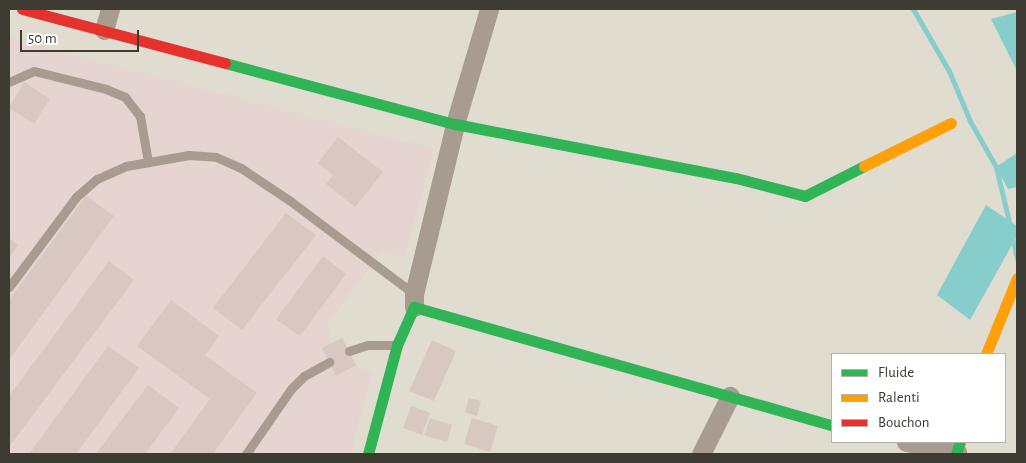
<!DOCTYPE html>
<style>
body{margin:0}
#map{position:relative;width:1026px;height:463px;overflow:hidden;background:#e1dcd0;font-family:"Alegreya Sans",sans-serif}
div>[style]{position:absolute}
.medical>*{inset:0;background:#e5d4d0}
.water>*{inset:0;background:#87cdcb}
.stream>*{height:5px;margin:-2.5px;padding:0 2.5px;transform-origin:2.5px;border-radius:2.5px;background:#87cdcb}
.building>*{inset:0;background:#d9c7c1}
.lane>*{height:9px;margin:-4.5px;padding:0 4.5px;transform-origin:4.5px;border-radius:4.5px;background:#a89b8f}
.street>*{height:19px;margin:-9.5px;padding:0 9.5px;transform-origin:9.5px;border-radius:9.5px;background:#a89b8f}
.fast>*{height:11px;margin:-5.5px;padding:0 5.5px;transform-origin:5.5px;border-radius:5.5px;background:#30b455}
.slow>*{height:11px;margin:-5.5px;padding:0 5.5px;transform-origin:5.5px;border-radius:5.5px;background:#ff9f0a}
.jam>*{height:11px;margin:-5.5px;padding:0 5.5px;transform-origin:5.5px;border-radius:5.5px;background:#e5322d}
span{translate:-50% -50%;white-space:nowrap;text-align:center;line-height:1.15;-webkit-text-stroke:4.5px #fff;paint-order:stroke}
.frame{position:absolute;inset:0;border:10px solid #3e3b32;pointer-events:none}
.legend{position:absolute;left:831px;top:353px;width:175px;height:90px;box-sizing:border-box;background:#fff;border:1px solid #b2b1ad;margin:0;padding:6px 9px;list-style:none;font-size:15px;color:#3e3b32}
.legend li{display:flex;align-items:center;gap:10px;height:25px}
.legend b{width:25px;border:1px solid #b2b1ad}
.scale{position:absolute;left:20px;top:30px;width:119px;height:22px;box-sizing:border-box;border:2px solid #3e3b32;border-top:0;padding-left:6px;font-size:15px;line-height:18px;white-space:nowrap;color:#3e3b32;-webkit-text-stroke:4px #fff;paint-order:stroke}
</style>
<div id="map">
<div class="medical">
<i style="clip-path:polygon(9px 38px,434px 149px,405px 256px,382px 251px,327px 325px,332px 343px,342px 338px,356px 365px,372px 373px,350px 454px,9px 454px)"></i>
</div>
<div class="water">
<i style="clip-path:polygon(1017px 12px,1017px 71px,991px 19px)"></i>
<i style="clip-path:polygon(1017px 153px,1017px 187px,1008px 189px,996px 167px)"></i>
<i style="clip-path:polygon(986px 205px,1017px 226px,1017px 236px,970px 320px,937px 295px)"></i>
</div>
<div class="stream">
<i style="left:913px;top:9px;width:72px;rotate:59.9deg"></i>
<i style="left:949px;top:71px;width:54px;rotate:67.2deg"></i>
<i style="left:970px;top:121px;width:53px;rotate:60.5deg"></i>
<i style="left:996px;top:167px;width:61px;rotate:76.7deg"></i>
<i style="left:1012px;top:237px;width:22px;rotate:77deg"></i>
</div>
<div class="building">
<i style="clip-path:polygon(24px 82px,50px 99px,34px 124px,9px 108px)"></i>
<i style="clip-path:polygon(338px 137px,383px 172px,355px 207px,326px 184px,333px 175px,318px 163px)"></i>
<i style="clip-path:polygon(86px 196px,114px 216px,9px 360px,9px 300px)"></i>
<i style="clip-path:polygon(286px 213px,316px 235px,242px 330px,213px 308px)"></i>
<i style="clip-path:polygon(9px 238px,18px 245px,9px 258px)"></i>
<i style="clip-path:polygon(323px 256px,346px 274px,300px 336px,276px 319px)"></i>
<i style="clip-path:polygon(109px 261px,134px 280px,9px 447px,9px 396px)"></i>
<i style="clip-path:polygon(171px 300px,219px 336px,205px 355px,257px 393px,214px 452px,216px 454px,170px 454px,210px 399px,137px 346px)"></i>
<i style="clip-path:polygon(342px 338px,356px 365px,336px 376px,322px 348px)"></i>
<i style="clip-path:polygon(432px 340px,456px 351px,434px 401px,409px 391px)"></i>
<i style="clip-path:polygon(108px 346px,139px 368px,76px 454px,29px 454px)"></i>
<i style="clip-path:polygon(148px 385px,179px 408px,145px 454px,96px 454px)"></i>
<i style="clip-path:polygon(469px 398px,481px 401px,477px 416px,465px 412px)"></i>
<i style="clip-path:polygon(411px 406px,430px 413px,422px 435px,403px 428px)"></i>
<i style="clip-path:polygon(430px 418px,452px 425px,447px 442px,424px 435px)"></i>
<i style="clip-path:polygon(472px 418px,498px 426px,490px 452px,464px 444px)"></i>
</div>
<div class="lane">
<i style="left:9px;top:82px;width:27px;rotate:-24deg"></i>
<i style="left:34px;top:71px;width:74px;rotate:14deg"></i>
<i style="left:106px;top:89px;width:21px;rotate:23deg"></i>
<i style="left:125px;top:97px;width:24px;rotate:52deg"></i>
<i style="left:140px;top:116px;width:47px;rotate:80.1deg"></i>
<i style="left:9px;top:287px;width:112px;rotate:-53.3deg"></i>
<i style="left:76px;top:197px;width:28px;rotate:-41deg"></i>
<i style="left:97px;top:179px;width:32px;rotate:-24deg"></i>
<i style="left:126px;top:166px;width:64px;rotate:-9.9deg"></i>
<i style="left:189px;top:155px;width:27px;rotate:4deg"></i>
<i style="left:216px;top:157px;width:27px;rotate:24deg"></i>
<i style="left:241px;top:168px;width:58px;rotate:33.7deg"></i>
<i style="left:289px;top:200px;width:156px;rotate:36.9deg"></i>
<i style="left:349px;top:351px;width:20px;rotate:-18deg"></i>
<i style="left:368px;top:345px;width:28px"></i>
<i style="left:246px;top:454px;width:79px;rotate:-55.3deg"></i>
<i style="left:291px;top:389px;width:18px;rotate:-45deg"></i>
<i style="left:304px;top:376px;width:29px;rotate:-29deg"></i>
</div>
<div class="street">
<i style="left:104px;top:30px;width:22px;rotate:-74deg"></i>
<i style="left:414px;top:307px;width:13px;rotate:-90deg"></i>
<i style="left:414px;top:294px;width:175px;rotate:-76.4deg"></i>
<i style="left:455px;top:124px;width:120px;rotate:-73.5deg"></i>
<i style="left:906px;top:442px;width:52px;rotate:11.1deg"></i>
<i style="left:701px;top:454px;width:65px;rotate:-63.4deg"></i>
</div>
<div class="fast">
<i style="left:225px;top:63px;width:238px;rotate:14.9deg"></i>
<i style="left:455px;top:124px;width:286px;rotate:10.9deg"></i>
<i style="left:736px;top:178px;width:71px;rotate:14.6deg"></i>
<i style="left:805px;top:196px;width:66px;rotate:-27deg"></i>
<i style="left:368px;top:454px;width:113px;rotate:-75.1deg"></i>
<i style="left:397px;top:345px;width:42px;rotate:-65.9deg"></i>
<i style="left:414px;top:307px;width:434px;rotate:15.8deg"></i>
<i style="left:956px;top:454px;width:13px;rotate:-72deg"></i>
</div>
<div class="slow">
<i style="left:864px;top:166px;width:97px;rotate:-26.3deg"></i>
<i style="left:986px;top:354px;width:82px;rotate:-67.8deg"></i>
</div>
<div class="jam">
<i style="left:22px;top:9px;width:210px;rotate:14.9deg"></i>
</div>
<div class="frame"></div>
<ul class="legend">
<li><b style="height:6px;background:#30b455"></b>Fluide</li>
<li><b style="height:6px;background:#ff9f0a"></b>Ralenti</li>
<li><b style="height:6px;background:#e5322d"></b>Bouchon</li>
</ul>
<div class="scale">50 m</div>
</div>
